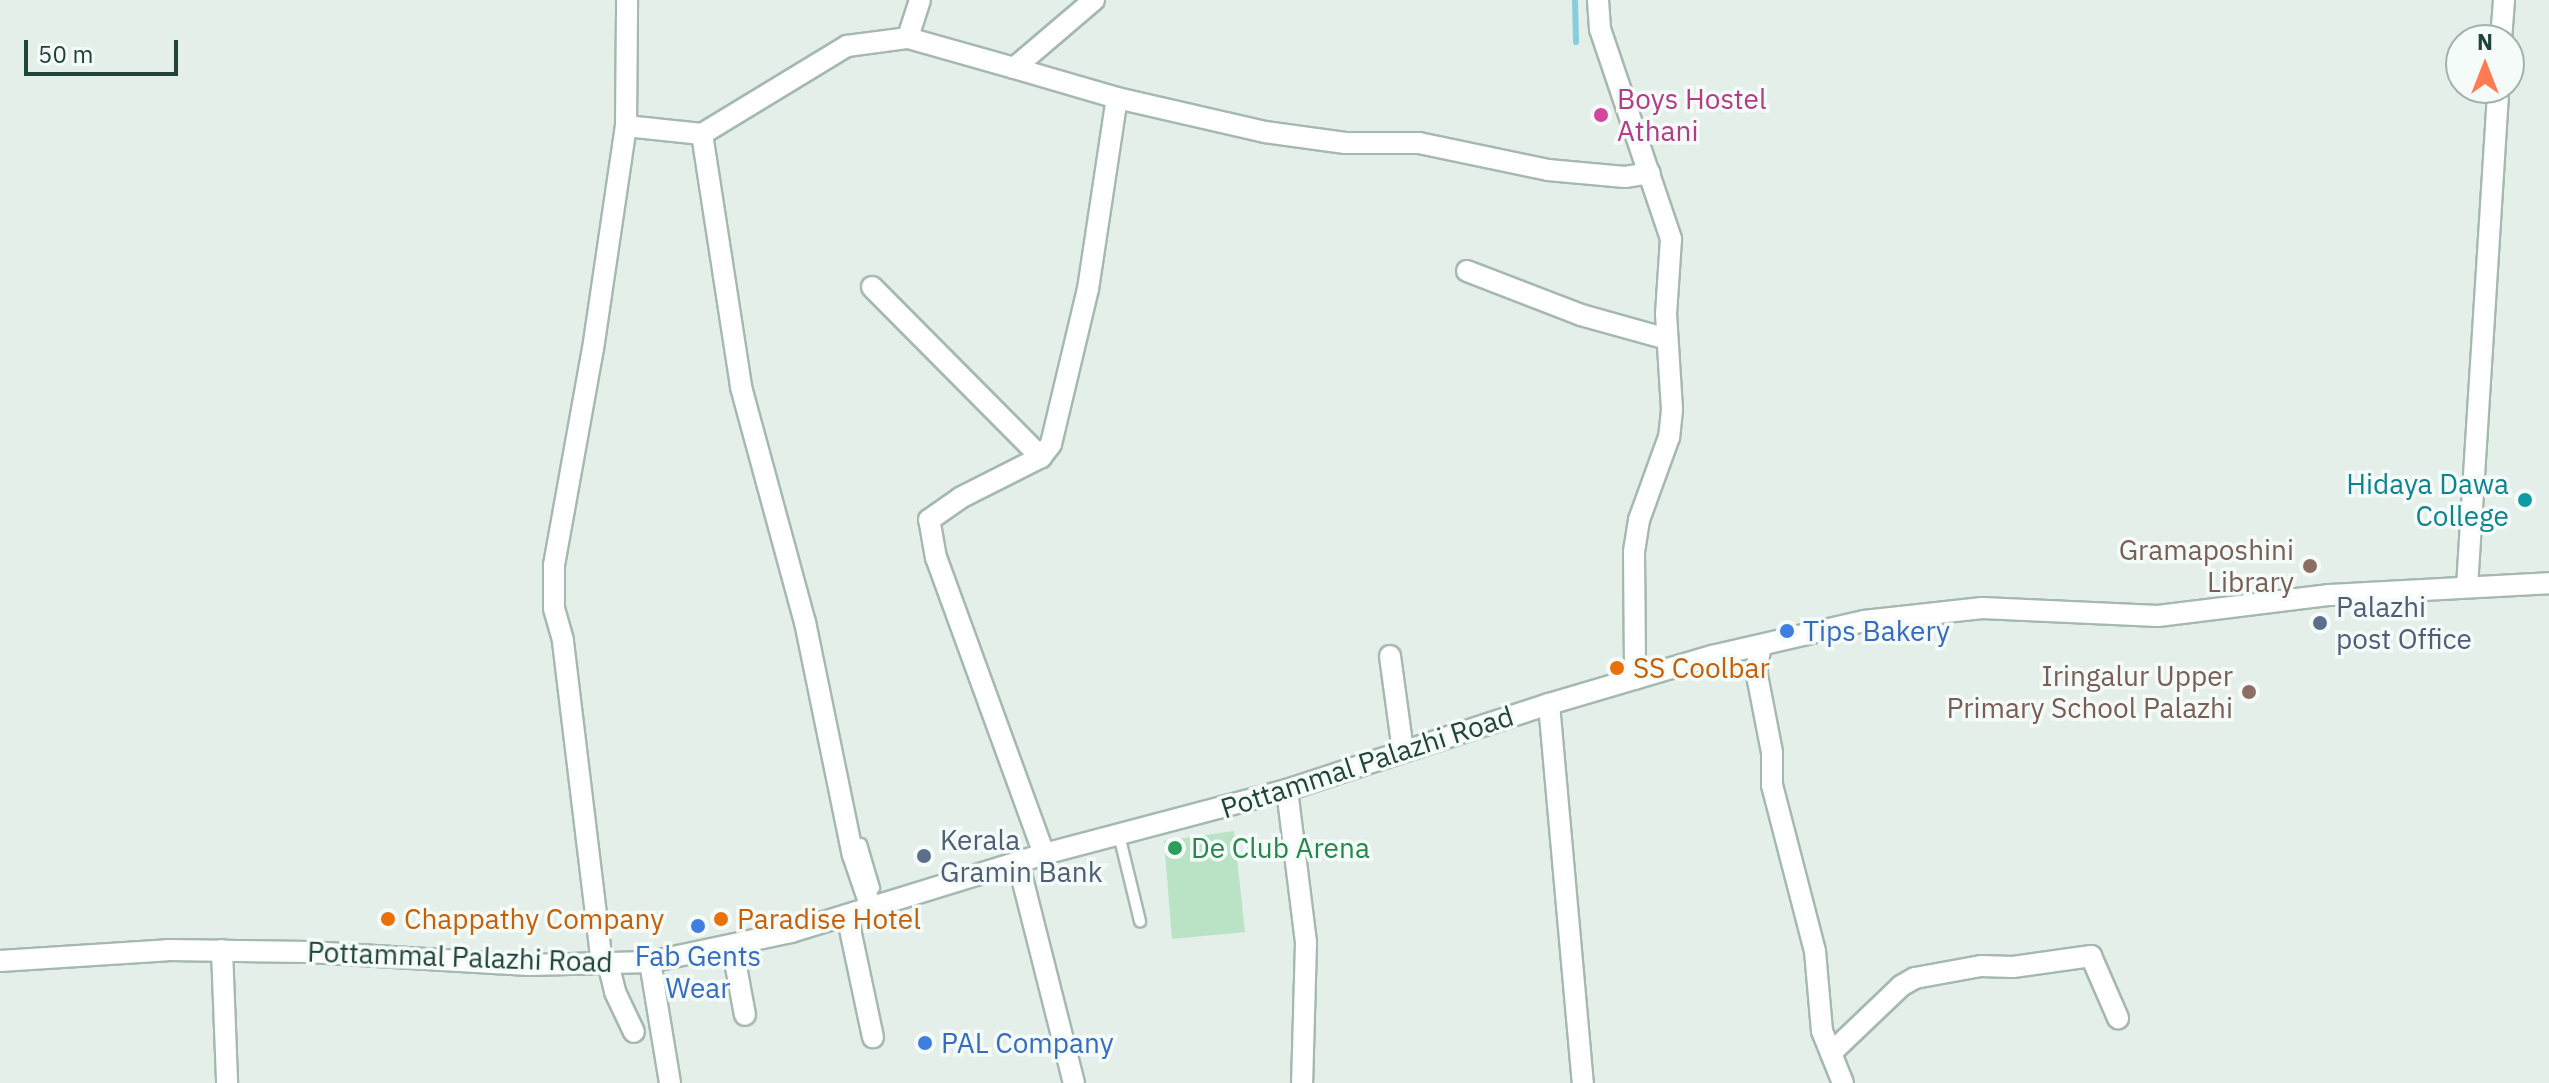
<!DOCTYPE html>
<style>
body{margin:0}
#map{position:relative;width:2549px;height:1083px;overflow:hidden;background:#e4efea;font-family:"IBM Plex Sans",sans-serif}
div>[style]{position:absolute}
.green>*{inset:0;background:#bae3c5}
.stream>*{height:6px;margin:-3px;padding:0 3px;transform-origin:3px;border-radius:3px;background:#86cedb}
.roads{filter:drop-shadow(2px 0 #a5b8b2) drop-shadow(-2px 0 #a5b8b2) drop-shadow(0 2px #a5b8b2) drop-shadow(0 -2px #a5b8b2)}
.service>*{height:10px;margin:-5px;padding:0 5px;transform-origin:5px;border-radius:5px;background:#fff}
.minor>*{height:20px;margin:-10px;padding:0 10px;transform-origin:10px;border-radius:10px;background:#fff}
.dots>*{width:22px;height:22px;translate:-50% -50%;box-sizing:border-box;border:4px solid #f5fbf8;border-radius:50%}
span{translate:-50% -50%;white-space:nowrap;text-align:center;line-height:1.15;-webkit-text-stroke:7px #f5fbf8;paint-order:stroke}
.hotel-label{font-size:28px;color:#b23c85}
.left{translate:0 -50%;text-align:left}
.culture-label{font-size:28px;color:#0d838f}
.right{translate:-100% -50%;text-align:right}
.education-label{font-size:28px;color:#785e54}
.service-label{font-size:28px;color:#4e5e75}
.shop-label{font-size:28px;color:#366cbe}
.food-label{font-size:28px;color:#c56008}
.street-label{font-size:28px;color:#20443a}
.leisure-label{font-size:28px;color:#27864d}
.north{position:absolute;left:2445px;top:24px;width:80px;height:80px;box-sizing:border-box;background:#f5fbf8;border:2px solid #a0b2ac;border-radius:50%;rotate:0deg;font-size:22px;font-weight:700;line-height:32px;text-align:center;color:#20443a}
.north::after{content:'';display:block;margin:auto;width:28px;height:36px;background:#ff7b52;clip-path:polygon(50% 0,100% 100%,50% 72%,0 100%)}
.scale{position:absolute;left:24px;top:40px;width:154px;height:36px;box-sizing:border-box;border:4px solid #20443a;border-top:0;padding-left:10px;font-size:24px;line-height:28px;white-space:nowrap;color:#20443a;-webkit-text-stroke:6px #f5fbf8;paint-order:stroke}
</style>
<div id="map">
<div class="green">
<i style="clip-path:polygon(1234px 831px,1245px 932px,1172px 939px,1164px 841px)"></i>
</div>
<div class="stream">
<i style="left:1575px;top:0;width:42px;rotate:88.6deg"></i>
</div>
<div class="roads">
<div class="service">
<i style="left:1119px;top:835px;width:89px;rotate:76.3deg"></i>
<i style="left:861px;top:844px;width:46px;rotate:73.5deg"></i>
</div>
<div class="minor">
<i style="left:920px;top:0;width:40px;rotate:108deg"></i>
<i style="left:908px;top:38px;width:110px;rotate:15.8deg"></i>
<i style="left:1094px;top:0;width:105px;rotate:139.6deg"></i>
<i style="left:1014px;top:68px;width:107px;rotate:16.2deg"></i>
<i style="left:1117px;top:98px;width:152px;rotate:12.9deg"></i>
<i style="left:1265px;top:132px;width:81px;rotate:7.8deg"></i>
<i style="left:1345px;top:143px;width:74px"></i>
<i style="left:1419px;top:143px;width:132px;rotate:11.8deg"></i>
<i style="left:1548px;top:170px;width:77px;rotate:5.2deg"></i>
<i style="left:1625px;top:177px;width:25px;rotate:-9deg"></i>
<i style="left:1598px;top:0;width:29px;rotate:86deg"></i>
<i style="left:1600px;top:29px;width:222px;rotate:71.3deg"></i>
<i style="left:1671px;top:239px;width:75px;rotate:93.8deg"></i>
<i style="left:1666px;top:314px;width:96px;rotate:86.4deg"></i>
<i style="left:1672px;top:410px;width:27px;rotate:96deg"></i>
<i style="left:1669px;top:437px;width:88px;rotate:109.9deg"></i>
<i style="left:1639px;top:520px;width:32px;rotate:99deg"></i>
<i style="left:1634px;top:552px;width:127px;rotate:89.5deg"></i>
<i style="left:2501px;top:40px;width:40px;rotate:-85.7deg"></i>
<i style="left:626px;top:126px;width:76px;rotate:6deg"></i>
<i style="left:702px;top:134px;width:256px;rotate:81.2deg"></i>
<i style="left:741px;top:387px;width:244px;rotate:74.8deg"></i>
<i style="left:805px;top:622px;width:238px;rotate:78.4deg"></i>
<i style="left:853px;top:855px;width:56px;rotate:71.2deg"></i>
<i style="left:702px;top:134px;width:170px;rotate:-31.3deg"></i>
<i style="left:847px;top:46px;width:62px;rotate:-7.5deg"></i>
<i style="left:1467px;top:271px;width:122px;rotate:21.1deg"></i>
<i style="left:1581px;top:315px;width:89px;rotate:15.6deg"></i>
<i style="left:872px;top:287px;width:240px;rotate:45.2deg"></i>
<i style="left:2467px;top:587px;width:500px;rotate:-86.4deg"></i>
<i style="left:1761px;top:646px;width:25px;rotate:102deg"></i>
<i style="left:1756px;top:670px;width:84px;rotate:79deg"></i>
<i style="left:1772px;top:752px;width:33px;rotate:90deg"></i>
<i style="left:1772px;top:785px;width:171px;rotate:75.5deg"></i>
<i style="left:1815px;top:951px;width:80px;rotate:85deg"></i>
<i style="left:1822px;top:1031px;width:56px;rotate:68deg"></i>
<i style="left:1390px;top:656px;width:96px;rotate:82.2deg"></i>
<i style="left:1549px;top:704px;width:381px;rotate:84.9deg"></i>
<i style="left:1287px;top:790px;width:154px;rotate:82.9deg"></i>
<i style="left:1306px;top:943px;width:140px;rotate:91.6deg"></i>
<i style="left:1044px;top:854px;width:315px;rotate:-110deg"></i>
<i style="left:936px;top:558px;width:39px;rotate:-100deg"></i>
<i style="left:929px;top:520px;width:38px;rotate:-35deg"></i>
<i style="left:960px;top:498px;width:91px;rotate:-26.8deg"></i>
<i style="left:1041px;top:457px;width:16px;rotate:-52deg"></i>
<i style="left:1051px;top:444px;width:159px;rotate:-76.6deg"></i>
<i style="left:1088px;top:289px;width:193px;rotate:-81.4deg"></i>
<i style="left:1018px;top:862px;width:228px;rotate:75.8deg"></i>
<i style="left:847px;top:915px;width:125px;rotate:78deg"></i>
<i style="left:732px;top:945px;width:71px;rotate:79.5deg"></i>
<i style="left:222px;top:950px;width:133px;rotate:87.8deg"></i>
<i style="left:0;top:961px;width:168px;rotate:-3.7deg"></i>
<i style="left:168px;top:950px;width:141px;rotate:0.8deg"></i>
<i style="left:309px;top:952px;width:220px;rotate:3.4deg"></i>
<i style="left:529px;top:965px;width:121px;rotate:-1.4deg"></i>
<i style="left:650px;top:962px;width:144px;rotate:-12deg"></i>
<i style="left:791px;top:932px;width:265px;rotate:-17.1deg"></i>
<i style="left:1044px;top:854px;width:251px;rotate:-14.8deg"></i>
<i style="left:1287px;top:790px;width:276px;rotate:-18.2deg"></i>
<i style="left:1549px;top:704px;width:170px;rotate:-16.4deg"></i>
<i style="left:1712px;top:656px;width:156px;rotate:-13deg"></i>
<i style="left:1864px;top:621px;width:119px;rotate:-6.3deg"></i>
<i style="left:1982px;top:608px;width:176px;rotate:2.6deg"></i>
<i style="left:2158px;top:616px;width:173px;rotate:-7deg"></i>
<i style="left:2330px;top:595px;width:219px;rotate:-3.1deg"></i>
<i style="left:650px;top:962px;width:123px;rotate:80.6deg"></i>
<i style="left:608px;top:963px;width:30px;rotate:76deg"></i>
<i style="left:615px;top:992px;width:44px;rotate:64.6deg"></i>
<i style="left:602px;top:964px;width:326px;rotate:-96.9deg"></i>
<i style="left:563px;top:640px;width:33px;rotate:-106deg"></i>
<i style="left:554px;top:608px;width:43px;rotate:-90deg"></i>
<i style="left:554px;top:565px;width:219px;rotate:-79.8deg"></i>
<i style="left:593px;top:349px;width:225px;rotate:-81.6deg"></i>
<i style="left:626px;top:126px;width:126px;rotate:-89.5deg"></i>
<i style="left:1831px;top:1053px;width:97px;rotate:-43.7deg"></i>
<i style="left:1901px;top:986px;width:16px;rotate:-30deg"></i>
<i style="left:1915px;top:978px;width:67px;rotate:-10.3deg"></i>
<i style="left:1981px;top:966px;width:32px;rotate:2deg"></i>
<i style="left:2013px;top:967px;width:79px;rotate:-8deg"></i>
<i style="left:2091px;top:956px;width:68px;rotate:66.5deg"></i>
</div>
</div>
<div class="dots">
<i style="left:1601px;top:115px;background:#d1479c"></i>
<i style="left:2525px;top:500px;background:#0f9aa8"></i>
<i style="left:2310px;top:566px;background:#8d6e63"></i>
<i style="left:2320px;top:623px;background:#5c6f8a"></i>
<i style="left:1787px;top:631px;background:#3f7fe0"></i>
<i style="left:1617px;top:668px;background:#e8710a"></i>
<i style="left:2249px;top:692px;background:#8d6e63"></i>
<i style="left:1175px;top:848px;background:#2e9e5b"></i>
<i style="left:924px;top:856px;background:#5c6f8a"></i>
<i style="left:388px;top:919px;background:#e8710a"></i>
<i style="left:721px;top:919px;background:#e8710a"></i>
<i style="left:698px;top:926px;background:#3f7fe0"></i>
<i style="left:925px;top:1043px;background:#3f7fe0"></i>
</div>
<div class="hotel-label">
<span class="left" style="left:1617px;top:115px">Boys Hostel<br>Athani</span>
</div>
<div class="culture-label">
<span class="right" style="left:2509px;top:500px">Hidaya Dawa<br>College</span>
</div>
<div class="education-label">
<span class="right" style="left:2294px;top:566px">Gramaposhini<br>Library</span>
<span class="right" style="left:2233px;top:692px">Iringalur Upper<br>Primary School Palazhi</span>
</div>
<div class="service-label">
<span class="left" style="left:2336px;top:623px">Palazhi<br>post Office</span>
<span class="left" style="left:940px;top:856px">Kerala<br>Gramin Bank</span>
</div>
<div class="shop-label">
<span class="left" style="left:1803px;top:631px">Tips Bakery</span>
<span style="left:698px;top:972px">Fab Gents<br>Wear</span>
<span class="left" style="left:941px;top:1043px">PAL Company</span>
</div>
<div class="food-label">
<span class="left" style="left:1633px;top:668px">SS Coolbar</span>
<span class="left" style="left:404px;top:919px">Chappathy Company</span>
<span class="left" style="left:737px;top:919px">Paradise Hotel</span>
</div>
<div class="street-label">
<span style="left:1367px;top:762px;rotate:-18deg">Pottammal Palazhi Road</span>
<span style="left:460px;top:957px;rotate:2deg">Pottammal Palazhi Road</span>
</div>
<div class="leisure-label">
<span class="left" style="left:1191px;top:848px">De Club Arena</span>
</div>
<div class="north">N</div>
<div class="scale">50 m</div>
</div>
